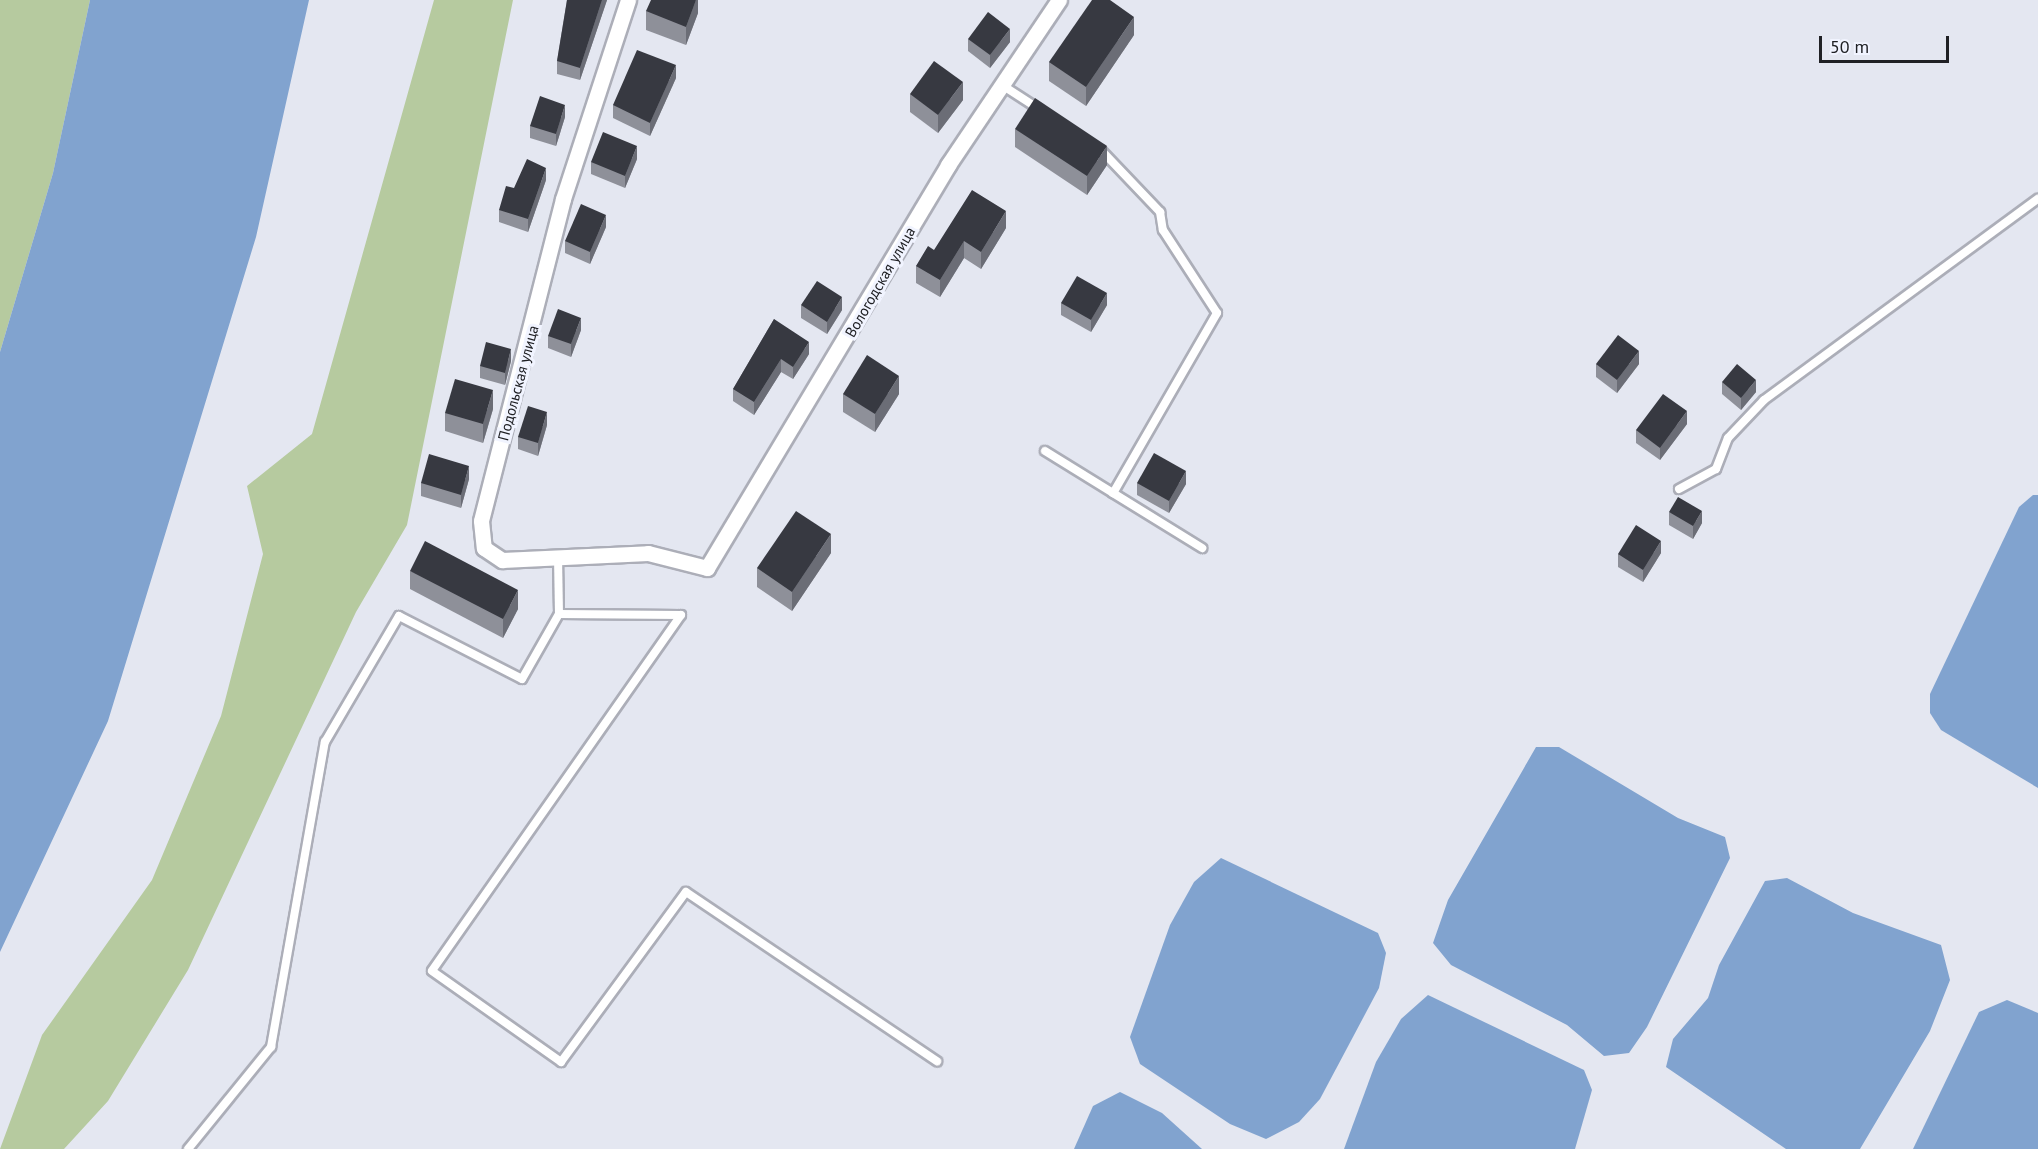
<!DOCTYPE html>
<meta charset="utf-8">
<style>
body{margin:0}
#map{position:relative;width:2038px;height:1149px;overflow:hidden;background:#e4e7f1;font-family:"PT Sans",sans-serif}
div>[style]{position:absolute}
.green>*{inset:0;background:#b6ca9f}
.water>*{inset:0;background:#81a3cf}
.roads{filter:drop-shadow(2px 0 #acaeb8) drop-shadow(-2px 0 #acaeb8) drop-shadow(0 2px #acaeb8) drop-shadow(0 -2px #acaeb8)}
.service>*{height:8px;margin:-4px;padding:0 4px;transform-origin:4px;border-radius:4px;background:#fff}
.minor>*{height:15px;margin:-7.5px;padding:0 7.5px;transform-origin:7.5px;border-radius:7.5px;background:#fff}
.wall>*{inset:0;background:#8e9099}
.shaded-wall>*{inset:0;background:#6b6d76}
.building>*{inset:0;background:#373941}
span{translate:-50% -50%;white-space:nowrap;text-align:center;line-height:1.15;-webkit-text-stroke:6px #f1f4ff;paint-order:stroke}
.street-label{font-size:15px;color:#202125}
.scale{position:absolute;left:1819px;top:36px;width:130px;height:27px;box-sizing:border-box;border:3px solid #202125;border-top:0;padding-left:8px;font-size:18px;line-height:21px;white-space:nowrap;color:#202125;-webkit-text-stroke:4px #f1f4ff;paint-order:stroke}
</style>
<div id="map">
<div class="green">
<i style="clip-path:polygon(0 0,90px 0,53px 173px,0 352px)"></i>
<i style="clip-path:polygon(434px 0,513px 0,407px 525px,356px 612px,188px 970px,108px 1101px,64px 1149px,0 1149px,42px 1035px,152px 880px,221px 716px,263px 554px,247px 486px,312px 434px)"></i>
</div>
<div class="water">
<i style="clip-path:polygon(90px 0,309px 0,256px 237px,108px 721px,0 952px,0 352px,53px 173px)"></i>
<i style="clip-path:polygon(2033px 495px,2038px 495px,2038px 788px,1941px 730px,1930px 713px,1930px 694px,2019px 507px)"></i>
<i style="clip-path:polygon(1536px 747px,1559px 747px,1678px 818px,1725px 837px,1730px 858px,1647px 1027px,1629px 1053px,1604px 1056px,1567px 1025px,1451px 965px,1433px 943px,1448px 900px)"></i>
<i style="clip-path:polygon(1221px 858px,1378px 933px,1386px 953px,1379px 988px,1320px 1099px,1299px 1122px,1266px 1139px,1230px 1124px,1140px 1064px,1130px 1037px,1170px 925px,1194px 882px)"></i>
<i style="clip-path:polygon(1787px 878px,1853px 913px,1941px 945px,1950px 980px,1930px 1031px,1860px 1149px,1786px 1149px,1666px 1067px,1673px 1039px,1708px 998px,1719px 965px,1765px 881px)"></i>
<i style="clip-path:polygon(1428px 995px,1584px 1070px,1592px 1090px,1575px 1149px,1344px 1149px,1376px 1062px,1401px 1019px)"></i>
<i style="clip-path:polygon(2007px 1000px,2038px 1013px,2038px 1149px,1913px 1149px,1979px 1012px)"></i>
<i style="clip-path:polygon(1120px 1092px,1162px 1113px,1202px 1149px,1074px 1149px,1093px 1106px)"></i>
</div>
<div class="roads">
<div class="service">
<i style="left:1002px;top:85px;width:44px;rotate:33deg"></i>
<i style="left:1101px;top:150px;width:86px;rotate:46.4deg"></i>
<i style="left:1160px;top:212px;width:18px;rotate:81deg"></i>
<i style="left:1163px;top:230px;width:99px;rotate:57deg"></i>
<i style="left:1217px;top:313px;width:208px;rotate:120deg"></i>
<i style="left:1113px;top:493px;width:105px;rotate:31.7deg"></i>
<i style="left:1045px;top:451px;width:80px;rotate:31.7deg"></i>
<i style="left:1679px;top:489px;width:42px;rotate:-28.4deg"></i>
<i style="left:1716px;top:469px;width:33px;rotate:-69deg"></i>
<i style="left:1728px;top:438px;width:52px;rotate:-46.5deg"></i>
<i style="left:1764px;top:400px;width:340px;rotate:-36.3deg"></i>
<i style="left:559px;top:614px;width:122px;rotate:0.5deg"></i>
<i style="left:681px;top:615px;width:434px;rotate:125deg"></i>
<i style="left:432px;top:971px;width:158px;rotate:35.2deg"></i>
<i style="left:561px;top:1062px;width:211px;rotate:-53.7deg"></i>
<i style="left:686px;top:892px;width:303px;rotate:34deg"></i>
<i style="left:188px;top:1149px;width:132px;rotate:-50.9deg"></i>
<i style="left:271px;top:1047px;width:310px;rotate:-80deg"></i>
<i style="left:325px;top:742px;width:146px;rotate:-59.6deg"></i>
<i style="left:399px;top:616px;width:138px;rotate:27.1deg"></i>
<i style="left:522px;top:679px;width:75px;rotate:-60.4deg"></i>
<i style="left:559px;top:614px;width:56px;rotate:-91deg"></i>
</div>
<div class="minor">
<i style="left:628px;top:0;width:209px;rotate:108.1deg"></i>
<i style="left:563px;top:199px;width:332px;rotate:104.3deg"></i>
<i style="left:481px;top:521px;width:27px;rotate:84deg"></i>
<i style="left:484px;top:548px;width:22px;rotate:34deg"></i>
<i style="left:502px;top:560px;width:146px;rotate:-2.7deg"></i>
<i style="left:648px;top:553px;width:61px;rotate:14.3deg"></i>
<i style="left:707px;top:568px;width:470px;rotate:-59.1deg"></i>
<i style="left:948px;top:165px;width:199px;rotate:-56.1deg"></i>
</div>
</div>
<div class="wall">
<i style="clip-path:polygon(567px 0,607px 0,580px 80px,557px 74px,557px 61px)"></i>
<i style="clip-path:polygon(698px 0,698px 13px,686px 45px,646px 30px,646px 11px)"></i>
<i style="clip-path:polygon(1134px 35px,1086px 106px,1049px 81px,1049px 62px)"></i>
<i style="clip-path:polygon(968px 39px,1010px 42px,990px 68px,968px 51px)"></i>
<i style="clip-path:polygon(676px 78px,650px 136px,613px 118px,613px 105px)"></i>
<i style="clip-path:polygon(910px 94px,963px 100px,938px 133px,910px 112px)"></i>
<i style="clip-path:polygon(565px 117px,556px 146px,530px 138px,530px 126px)"></i>
<i style="clip-path:polygon(1015px 129px,1107px 165px,1087px 195px,1015px 147px)"></i>
<i style="clip-path:polygon(637px 159px,625px 188px,591px 174px,591px 162px)"></i>
<i style="clip-path:polygon(546px 180px,528px 232px,499px 222px,499px 210px)"></i>
<i style="clip-path:polygon(606px 227px,590px 264px,565px 253px,565px 241px)"></i>
<i style="clip-path:polygon(1006px 228px,981px 269px,964px 258px,940px 297px,916px 283px,916px 266px,934px 250px)"></i>
<i style="clip-path:polygon(1061px 303px,1107px 305px,1091px 332px,1061px 315px)"></i>
<i style="clip-path:polygon(801px 305px,842px 310px,827px 334px,801px 318px)"></i>
<i style="clip-path:polygon(774px 319px,809px 354px,793px 379px,781px 372px,754px 415px,733px 401px,733px 389px)"></i>
<i style="clip-path:polygon(581px 330px,571px 357px,548px 348px,548px 336px)"></i>
<i style="clip-path:polygon(511px 361px,505px 385px,480px 378px,480px 366px)"></i>
<i style="clip-path:polygon(1596px 364px,1639px 364px,1617px 393px,1596px 377px)"></i>
<i style="clip-path:polygon(1722px 382px,1756px 392px,1741px 410px,1722px 394px)"></i>
<i style="clip-path:polygon(843px 394px,899px 394px,875px 432px,843px 412px)"></i>
<i style="clip-path:polygon(493px 409px,483px 443px,445px 431px,445px 413px)"></i>
<i style="clip-path:polygon(1687px 424px,1660px 460px,1636px 443px,1636px 430px)"></i>
<i style="clip-path:polygon(547px 425px,538px 456px,518px 449px,518px 437px)"></i>
<i style="clip-path:polygon(469px 479px,461px 508px,421px 496px,421px 483px)"></i>
<i style="clip-path:polygon(1137px 483px,1186px 484px,1169px 513px,1137px 495px)"></i>
<i style="clip-path:polygon(1669px 512px,1702px 523px,1693px 539px,1669px 525px)"></i>
<i style="clip-path:polygon(831px 553px,792px 611px,757px 587px,757px 568px)"></i>
<i style="clip-path:polygon(1661px 553px,1643px 582px,1618px 567px,1618px 554px)"></i>
<i style="clip-path:polygon(410px 571px,518px 609px,503px 638px,410px 589px)"></i>
</div>
<div class="shaded-wall">
<i style="clip-path:polygon(602px 0,607px 0,580px 80px,580px 68px)"></i>
<i style="clip-path:polygon(696px 0,698px 0,698px 13px,686px 45px,686px 27px)"></i>
<i style="clip-path:polygon(1134px 17px,1134px 35px,1086px 106px,1086px 87px)"></i>
<i style="clip-path:polygon(1010px 29px,1010px 42px,990px 68px,990px 55px)"></i>
<i style="clip-path:polygon(676px 65px,676px 78px,650px 136px,650px 123px)"></i>
<i style="clip-path:polygon(963px 82px,963px 100px,938px 133px,938px 115px)"></i>
<i style="clip-path:polygon(565px 105px,565px 117px,556px 146px,556px 134px)"></i>
<i style="clip-path:polygon(637px 146px,637px 159px,625px 188px,625px 176px)"></i>
<i style="clip-path:polygon(1107px 146px,1107px 165px,1087px 195px,1087px 176px)"></i>
<i style="clip-path:polygon(546px 168px,546px 180px,528px 232px,528px 219px)"></i>
<i style="clip-path:polygon(1006px 211px,1006px 228px,981px 269px,981px 252px)"></i>
<i style="clip-path:polygon(606px 215px,606px 227px,590px 264px,590px 252px)"></i>
<i style="clip-path:polygon(964px 241px,964px 258px,940px 297px,940px 280px)"></i>
<i style="clip-path:polygon(1107px 293px,1107px 305px,1091px 332px,1091px 320px)"></i>
<i style="clip-path:polygon(842px 297px,842px 310px,827px 334px,827px 322px)"></i>
<i style="clip-path:polygon(581px 318px,581px 330px,571px 357px,571px 344px)"></i>
<i style="clip-path:polygon(809px 342px,809px 354px,793px 379px,793px 367px)"></i>
<i style="clip-path:polygon(511px 349px,511px 361px,505px 385px,505px 373px)"></i>
<i style="clip-path:polygon(1639px 351px,1639px 364px,1617px 393px,1617px 380px)"></i>
<i style="clip-path:polygon(781px 359px,781px 372px,754px 415px,754px 402px)"></i>
<i style="clip-path:polygon(899px 376px,899px 394px,875px 432px,875px 414px)"></i>
<i style="clip-path:polygon(1756px 380px,1756px 392px,1741px 410px,1741px 398px)"></i>
<i style="clip-path:polygon(493px 390px,493px 409px,483px 443px,483px 424px)"></i>
<i style="clip-path:polygon(1687px 411px,1687px 424px,1660px 460px,1660px 448px)"></i>
<i style="clip-path:polygon(547px 412px,547px 425px,538px 456px,538px 443px)"></i>
<i style="clip-path:polygon(469px 466px,469px 479px,461px 508px,461px 495px)"></i>
<i style="clip-path:polygon(1186px 471px,1186px 484px,1169px 513px,1169px 501px)"></i>
<i style="clip-path:polygon(1702px 511px,1702px 523px,1693px 539px,1693px 526px)"></i>
<i style="clip-path:polygon(831px 534px,831px 553px,792px 611px,792px 592px)"></i>
<i style="clip-path:polygon(1661px 541px,1661px 553px,1643px 582px,1643px 570px)"></i>
<i style="clip-path:polygon(518px 590px,518px 609px,503px 638px,503px 619px)"></i>
</div>
<div class="building">
<i style="clip-path:polygon(567px 0,602px 0,580px 68px,557px 61px)"></i>
<i style="clip-path:polygon(651px 0,696px 0,686px 27px,646px 11px)"></i>
<i style="clip-path:polygon(1092px 0,1110px 0,1134px 17px,1086px 87px,1049px 62px)"></i>
<i style="clip-path:polygon(988px 12px,1010px 29px,990px 55px,968px 39px)"></i>
<i style="clip-path:polygon(637px 50px,676px 65px,650px 123px,613px 105px)"></i>
<i style="clip-path:polygon(934px 61px,963px 82px,938px 115px,910px 94px)"></i>
<i style="clip-path:polygon(540px 96px,565px 105px,556px 134px,530px 126px)"></i>
<i style="clip-path:polygon(1035px 98px,1107px 146px,1087px 176px,1015px 129px)"></i>
<i style="clip-path:polygon(603px 132px,637px 146px,625px 176px,591px 162px)"></i>
<i style="clip-path:polygon(527px 159px,546px 168px,528px 219px,499px 210px,506px 186px,514px 188px)"></i>
<i style="clip-path:polygon(972px 190px,1006px 211px,981px 252px,964px 241px,940px 280px,916px 266px,928px 246px,934px 250px)"></i>
<i style="clip-path:polygon(581px 204px,606px 215px,590px 252px,565px 241px)"></i>
<i style="clip-path:polygon(1077px 276px,1107px 293px,1091px 320px,1061px 303px)"></i>
<i style="clip-path:polygon(817px 281px,842px 297px,827px 322px,801px 305px)"></i>
<i style="clip-path:polygon(558px 309px,581px 318px,571px 344px,548px 336px)"></i>
<i style="clip-path:polygon(774px 319px,809px 342px,793px 367px,781px 359px,754px 402px,733px 389px)"></i>
<i style="clip-path:polygon(1618px 335px,1639px 351px,1617px 380px,1596px 364px)"></i>
<i style="clip-path:polygon(486px 342px,511px 349px,505px 373px,480px 366px)"></i>
<i style="clip-path:polygon(867px 355px,899px 376px,875px 414px,843px 394px)"></i>
<i style="clip-path:polygon(1737px 364px,1756px 380px,1741px 398px,1722px 382px)"></i>
<i style="clip-path:polygon(455px 379px,493px 390px,483px 424px,445px 413px)"></i>
<i style="clip-path:polygon(1663px 394px,1687px 411px,1660px 448px,1636px 430px)"></i>
<i style="clip-path:polygon(528px 406px,547px 412px,538px 443px,518px 437px)"></i>
<i style="clip-path:polygon(1154px 453px,1186px 471px,1169px 501px,1137px 483px)"></i>
<i style="clip-path:polygon(429px 454px,469px 466px,461px 495px,421px 483px)"></i>
<i style="clip-path:polygon(1678px 497px,1702px 511px,1693px 526px,1669px 512px)"></i>
<i style="clip-path:polygon(796px 511px,831px 534px,792px 592px,757px 568px)"></i>
<i style="clip-path:polygon(1636px 525px,1661px 541px,1643px 570px,1618px 554px)"></i>
<i style="clip-path:polygon(425px 541px,518px 590px,503px 619px,410px 571px)"></i>
</div>
<div class="street-label">
<span style="left:880px;top:282px;rotate:-60deg">Вологодская улица</span>
<span style="left:518px;top:383px;rotate:-75deg">Подольская улица</span>
</div>
<div class="scale">50 m</div>
</div>
